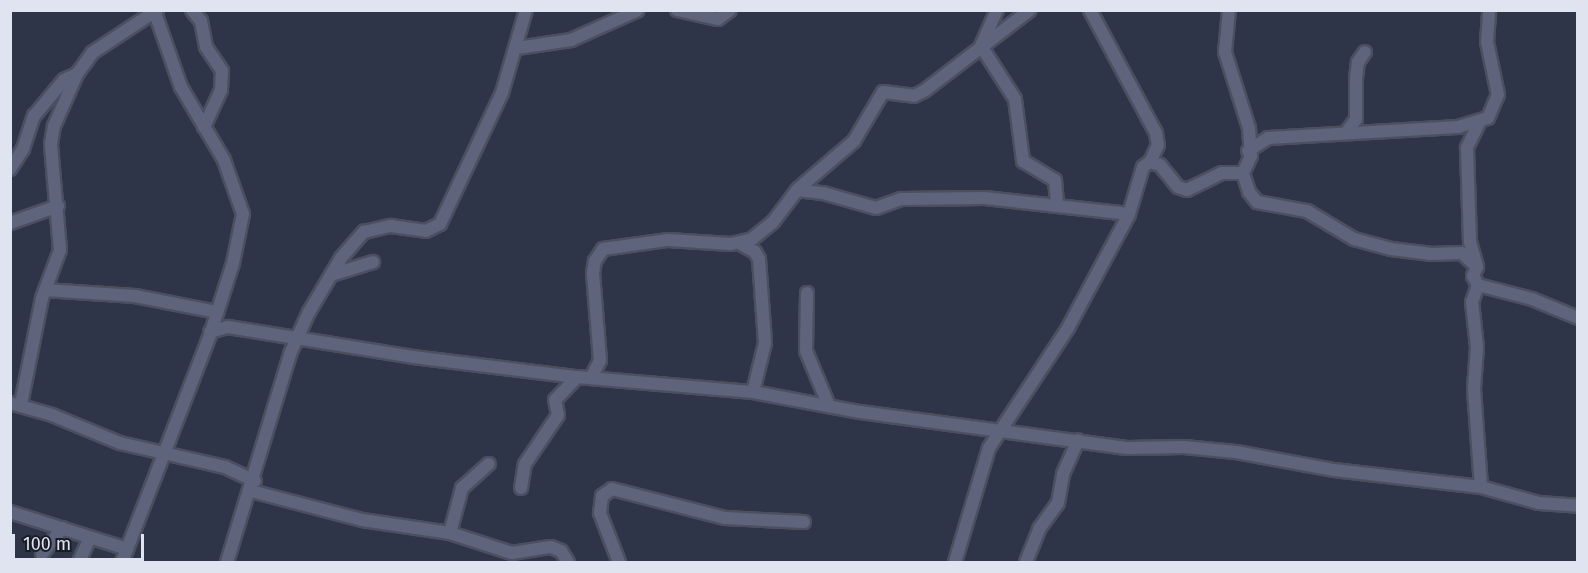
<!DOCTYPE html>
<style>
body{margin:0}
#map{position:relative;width:1588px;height:573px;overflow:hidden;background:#2f3549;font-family:"Fira Sans",sans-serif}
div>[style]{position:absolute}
.roads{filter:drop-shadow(2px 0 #4b5061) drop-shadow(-2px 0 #4b5061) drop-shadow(0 2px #4b5061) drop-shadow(0 -2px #4b5061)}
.minor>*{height:12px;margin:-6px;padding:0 6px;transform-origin:6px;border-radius:6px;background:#5e647b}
span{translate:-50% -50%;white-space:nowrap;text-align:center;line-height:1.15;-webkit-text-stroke:6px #1a1d26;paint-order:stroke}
.frame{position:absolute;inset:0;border:12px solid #e0e4f1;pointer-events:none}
.scale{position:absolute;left:12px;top:534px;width:132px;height:27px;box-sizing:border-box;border:3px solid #e0e4f1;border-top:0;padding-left:8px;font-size:18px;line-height:21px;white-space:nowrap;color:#e0e4f1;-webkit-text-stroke:4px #1a1d26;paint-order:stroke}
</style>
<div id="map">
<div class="roads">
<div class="minor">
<i style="left:192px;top:10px;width:14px;rotate:51deg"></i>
<i style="left:201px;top:21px;width:26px;rotate:79deg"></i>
<i style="left:206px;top:47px;width:29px;rotate:56deg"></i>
<i style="left:222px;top:71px;width:19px;rotate:93deg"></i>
<i style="left:221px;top:90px;width:41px;rotate:114.7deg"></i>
<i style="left:677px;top:10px;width:42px;rotate:12.4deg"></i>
<i style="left:718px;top:19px;width:15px;rotate:-37deg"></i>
<i style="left:997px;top:10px;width:39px;rotate:114deg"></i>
<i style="left:981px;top:46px;width:63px;rotate:57.3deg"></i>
<i style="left:1015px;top:99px;width:63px;rotate:82.6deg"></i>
<i style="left:1023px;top:161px;width:37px;rotate:31deg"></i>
<i style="left:1055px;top:180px;width:24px;rotate:85deg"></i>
<i style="left:1090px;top:10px;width:140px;rotate:61.8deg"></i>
<i style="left:1156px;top:133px;width:12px;rotate:81deg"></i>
<i style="left:1158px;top:145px;width:19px;rotate:115deg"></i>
<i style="left:1229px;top:10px;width:42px;rotate:95.4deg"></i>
<i style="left:1225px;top:52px;width:80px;rotate:72.5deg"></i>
<i style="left:1249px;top:128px;width:28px;rotate:86deg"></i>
<i style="left:1251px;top:156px;width:19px;rotate:115deg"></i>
<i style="left:517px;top:48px;width:55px;rotate:-8.4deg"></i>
<i style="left:571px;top:40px;width:73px;rotate:-24.1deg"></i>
<i style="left:1479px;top:123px;width:28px;rotate:116deg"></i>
<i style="left:1467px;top:148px;width:94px;rotate:88.2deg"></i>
<i style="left:1470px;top:242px;width:26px;rotate:74deg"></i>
<i style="left:1477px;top:267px;width:10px;rotate:114deg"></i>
<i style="left:1473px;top:276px;width:10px;rotate:61deg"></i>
<i style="left:1478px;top:285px;width:18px;rotate:109deg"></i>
<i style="left:1472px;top:302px;width:45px;rotate:83.7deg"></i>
<i style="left:1477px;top:347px;width:42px;rotate:94.1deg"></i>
<i style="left:1474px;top:389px;width:98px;rotate:85.9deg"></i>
<i style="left:1346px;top:133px;width:17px;rotate:-54deg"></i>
<i style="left:1356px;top:119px;width:41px;rotate:-90deg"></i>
<i style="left:1356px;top:78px;width:16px;rotate:-83deg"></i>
<i style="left:1358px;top:62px;width:12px;rotate:-55deg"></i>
<i style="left:1248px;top:151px;width:24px;rotate:-33deg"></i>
<i style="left:1268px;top:138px;width:190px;rotate:-3.3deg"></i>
<i style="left:1458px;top:127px;width:31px;rotate:-17deg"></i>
<i style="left:1488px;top:118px;width:25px;rotate:-67deg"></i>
<i style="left:1498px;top:95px;width:54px;rotate:-101.7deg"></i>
<i style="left:1487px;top:42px;width:32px;rotate:-86deg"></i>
<i style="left:10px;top:169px;width:24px;rotate:-57deg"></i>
<i style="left:23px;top:149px;width:35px;rotate:-72deg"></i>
<i style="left:34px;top:116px;width:47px;rotate:-50.2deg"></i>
<i style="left:64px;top:80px;width:14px;rotate:-25deg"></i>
<i style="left:1243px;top:173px;width:20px;rotate:72deg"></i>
<i style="left:1249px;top:192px;width:13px;rotate:51deg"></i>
<i style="left:1257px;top:202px;width:51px;rotate:10.2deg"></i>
<i style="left:1307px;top:211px;width:55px;rotate:30.8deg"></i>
<i style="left:1354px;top:239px;width:38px;rotate:15deg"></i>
<i style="left:1391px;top:249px;width:39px;rotate:7deg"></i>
<i style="left:1430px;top:254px;width:32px;rotate:-2deg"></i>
<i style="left:1462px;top:253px;width:19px;rotate:43deg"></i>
<i style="left:797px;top:190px;width:26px;rotate:7deg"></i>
<i style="left:823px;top:193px;width:55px;rotate:15.8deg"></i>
<i style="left:876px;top:208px;width:27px;rotate:-20deg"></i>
<i style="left:901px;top:199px;width:84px;rotate:-0.7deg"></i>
<i style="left:985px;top:198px;width:145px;rotate:6.3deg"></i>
<i style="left:10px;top:223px;width:51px;rotate:-19.5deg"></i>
<i style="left:739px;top:243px;width:18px;rotate:29deg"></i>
<i style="left:755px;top:252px;width:8px;rotate:60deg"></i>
<i style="left:759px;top:259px;width:84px;rotate:85.9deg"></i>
<i style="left:765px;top:343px;width:50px;rotate:103.8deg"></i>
<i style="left:331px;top:275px;width:44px;rotate:-17.2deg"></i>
<i style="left:1478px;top:285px;width:56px;rotate:14.5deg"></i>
<i style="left:1532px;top:299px;width:50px;rotate:22.4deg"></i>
<i style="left:45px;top:290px;width:90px;rotate:3.8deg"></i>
<i style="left:135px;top:296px;width:84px;rotate:11deg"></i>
<i style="left:807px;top:293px;width:58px;rotate:91deg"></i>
<i style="left:806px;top:351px;width:60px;rotate:67.3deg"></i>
<i style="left:210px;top:332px;width:19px;rotate:-16deg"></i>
<i style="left:228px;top:327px;width:187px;rotate:9.2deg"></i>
<i style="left:413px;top:357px;width:165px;rotate:7deg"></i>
<i style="left:577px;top:377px;width:177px;rotate:4.9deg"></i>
<i style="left:753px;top:392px;width:109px;rotate:10.6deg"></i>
<i style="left:860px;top:412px;width:269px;rotate:7.7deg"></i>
<i style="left:1127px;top:448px;width:57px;rotate:-1deg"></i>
<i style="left:1184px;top:447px;width:52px;rotate:5.5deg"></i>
<i style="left:1236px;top:452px;width:100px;rotate:10.4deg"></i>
<i style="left:1334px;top:470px;width:148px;rotate:6.6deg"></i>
<i style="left:1481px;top:487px;width:60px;rotate:15.4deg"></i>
<i style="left:1539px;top:503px;width:39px;rotate:4deg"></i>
<i style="left:591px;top:378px;width:20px;rotate:-63deg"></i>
<i style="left:600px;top:360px;width:87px;rotate:-94.6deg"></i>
<i style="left:593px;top:273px;width:12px;rotate:-81deg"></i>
<i style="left:595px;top:261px;width:14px;rotate:-56deg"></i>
<i style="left:603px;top:249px;width:66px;rotate:-7.9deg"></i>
<i style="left:668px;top:240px;width:63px;rotate:3.6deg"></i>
<i style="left:731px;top:244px;width:22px;rotate:-13deg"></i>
<i style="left:752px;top:239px;width:27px;rotate:-39deg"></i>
<i style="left:773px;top:222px;width:41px;rotate:-52.9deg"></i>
<i style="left:798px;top:189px;width:74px;rotate:-40.6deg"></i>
<i style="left:854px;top:141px;width:57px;rotate:-59.4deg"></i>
<i style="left:883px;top:92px;width:31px;rotate:7deg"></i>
<i style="left:914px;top:96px;width:11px;rotate:-27deg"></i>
<i style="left:924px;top:91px;width:133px;rotate:-37.4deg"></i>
<i style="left:10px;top:403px;width:44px;rotate:15.9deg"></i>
<i style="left:52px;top:415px;width:74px;rotate:22.4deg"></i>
<i style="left:120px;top:443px;width:108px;rotate:12.9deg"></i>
<i style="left:225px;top:467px;width:33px;rotate:25deg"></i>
<i style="left:21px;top:404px;width:108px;rotate:-78.8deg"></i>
<i style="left:42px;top:298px;width:51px;rotate:-69.4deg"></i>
<i style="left:60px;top:250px;width:106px;rotate:-94.9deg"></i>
<i style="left:51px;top:144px;width:18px;rotate:-81deg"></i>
<i style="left:54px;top:126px;width:57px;rotate:-66.1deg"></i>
<i style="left:77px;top:74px;width:26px;rotate:-54deg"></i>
<i style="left:92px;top:53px;width:78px;rotate:-33.5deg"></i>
<i style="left:521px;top:488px;width:24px;rotate:-81deg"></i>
<i style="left:525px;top:464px;width:59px;rotate:-56deg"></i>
<i style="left:558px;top:415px;width:15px;rotate:-101deg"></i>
<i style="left:555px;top:400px;width:32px;rotate:-46deg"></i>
<i style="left:251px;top:491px;width:115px;rotate:14.6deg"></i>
<i style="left:362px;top:520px;width:89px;rotate:8.4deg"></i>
<i style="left:450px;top:533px;width:65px;rotate:17.9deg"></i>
<i style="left:512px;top:553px;width:39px;rotate:-9deg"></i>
<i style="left:551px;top:547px;width:11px;rotate:22deg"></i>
<i style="left:561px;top:551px;width:13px;rotate:58deg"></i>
<i style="left:10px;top:512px;width:123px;rotate:17.5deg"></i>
<i style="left:450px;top:533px;width:47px;rotate:-75.1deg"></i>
<i style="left:462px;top:488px;width:36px;rotate:-42deg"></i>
<i style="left:42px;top:554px;width:33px;rotate:-52deg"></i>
<i style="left:79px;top:562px;width:27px;rotate:-66deg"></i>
<i style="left:122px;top:562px;width:247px;rotate:-68.8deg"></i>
<i style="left:211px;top:332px;width:72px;rotate:-72.3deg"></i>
<i style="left:233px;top:263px;width:50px;rotate:-78.5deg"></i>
<i style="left:243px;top:214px;width:57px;rotate:-109.4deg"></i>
<i style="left:224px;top:160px;width:85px;rotate:-120.5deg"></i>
<i style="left:181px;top:87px;width:82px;rotate:-109.3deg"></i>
<i style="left:227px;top:562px;width:217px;rotate:-73.1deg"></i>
<i style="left:290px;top:354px;width:46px;rotate:-65.7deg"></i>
<i style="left:309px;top:312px;width:63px;rotate:-59.3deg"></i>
<i style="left:341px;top:258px;width:35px;rotate:-49deg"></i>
<i style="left:364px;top:232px;width:28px;rotate:-13deg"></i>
<i style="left:391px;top:226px;width:35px;rotate:8deg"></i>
<i style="left:426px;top:231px;width:16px;rotate:-27deg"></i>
<i style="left:440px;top:224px;width:145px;rotate:-64.7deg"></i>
<i style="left:502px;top:93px;width:86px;rotate:-73.9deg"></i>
<i style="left:619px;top:562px;width:53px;rotate:-111.2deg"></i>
<i style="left:600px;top:513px;width:17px;rotate:-83deg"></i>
<i style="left:602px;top:496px;width:12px;rotate:-35deg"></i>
<i style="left:612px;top:489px;width:117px;rotate:14.4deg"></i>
<i style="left:725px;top:518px;width:79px;rotate:2.9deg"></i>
<i style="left:955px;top:562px;width:119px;rotate:-73.4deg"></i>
<i style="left:989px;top:448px;width:144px;rotate:-56.6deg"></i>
<i style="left:1068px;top:328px;width:129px;rotate:-61.8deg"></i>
<i style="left:1129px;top:214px;width:49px;rotate:-73.4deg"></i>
<i style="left:1143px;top:167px;width:9px;rotate:-36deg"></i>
<i style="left:1150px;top:162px;width:10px;rotate:17deg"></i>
<i style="left:1160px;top:165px;width:28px;rotate:51deg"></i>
<i style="left:1178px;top:187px;width:9px;rotate:18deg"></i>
<i style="left:1187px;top:190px;width:39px;rotate:-26deg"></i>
<i style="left:1222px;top:173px;width:21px"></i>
<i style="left:1026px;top:562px;width:35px;rotate:-68deg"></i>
<i style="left:1039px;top:529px;width:32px;rotate:-54deg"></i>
<i style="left:1058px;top:503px;width:29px;rotate:-80deg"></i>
<i style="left:1063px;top:474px;width:37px;rotate:-66deg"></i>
</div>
</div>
<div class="frame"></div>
<div class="scale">100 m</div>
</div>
